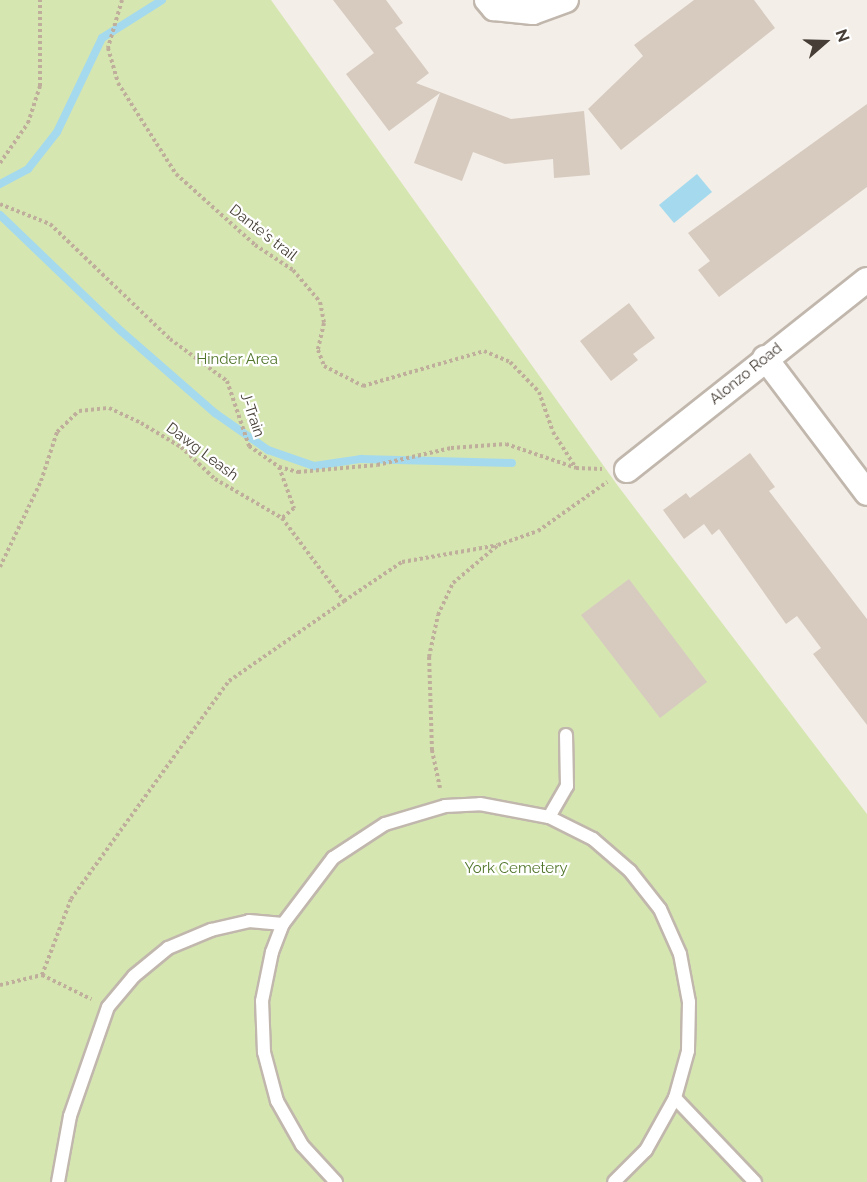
<!DOCTYPE html>
<style>
body{margin:0}
#map{position:relative;width:867px;height:1182px;overflow:hidden;background:#f3eee7;font-family:Raleway,sans-serif}
div>[style]{position:absolute}
.green>*{inset:0;background:#d5e6b1}
.water>*{inset:0;background:#a5daee}
.stream>*{height:8px;margin:-4px;padding:0 4px;transform-origin:4px;border-radius:4px;background:#a5daee}
.building>*{inset:0;background:#d7cbc0}
.path>*{height:4px;margin-top:-2px;transform-origin:0;background:repeating-linear-gradient(90deg,#bfae9b 0 3px,transparent 0 6px)}
.roads{filter:drop-shadow(2px 0 #c1b7ad) drop-shadow(-2px 0 #c1b7ad) drop-shadow(0 2px #c1b7ad) drop-shadow(0 -2px #c1b7ad)}
.lane>*{height:12px;margin:-6px;padding:0 6px;transform-origin:6px;border-radius:6px;background:#fff}
.street>*{height:24px;margin:-12px;padding:0 12px;transform-origin:12px;border-radius:12px;background:#fff}
span{translate:-50% -50%;white-space:nowrap;text-align:center;line-height:1.15;-webkit-text-stroke:4.5px #fff;paint-order:stroke}
.street-label{font-size:15px;color:#463e36}
.park-label{font-size:15px;color:#51762b}
.north{position:absolute;left:795px;top:12px;width:60px;height:60px;-webkit-text-stroke:4px #fff;paint-order:stroke;rotate:70deg;font-size:16px;font-weight:700;line-height:24px;text-align:center;color:#463e36}
.north::after{content:'';display:block;margin:auto;width:21px;height:27px;background:#463e36;clip-path:polygon(50% 0,100% 100%,50% 72%,0 100%)}
</style>
<div id="map">
<div class="green">
<i style="clip-path:polygon(0 0,271px 0,618px 486px,867px 814px,867px 1182px,0 1182px)"></i>
</div>
<div class="water">
<i style="clip-path:polygon(697px 174px,712px 192px,674px 223px,659px 205px)"></i>
</div>
<div class="stream">
<i style="left:0;top:184px;width:32px;rotate:-28deg"></i>
<i style="left:28px;top:169px;width:47px;rotate:-51.9deg"></i>
<i style="left:57px;top:132px;width:104px;rotate:-64.4deg"></i>
<i style="left:102px;top:38px;width:71px;rotate:-32.3deg"></i>
<i style="left:0;top:215px;width:168px;rotate:43.8deg"></i>
<i style="left:121px;top:331px;width:125px;rotate:41.1deg"></i>
<i style="left:215px;top:413px;width:65px;rotate:34.9deg"></i>
<i style="left:268px;top:450px;width:49px;rotate:19.2deg"></i>
<i style="left:314px;top:466px;width:48px;rotate:-8.5deg"></i>
<i style="left:361px;top:459px;width:151px;rotate:1.5deg"></i>
</div>
<div class="building">
<i style="clip-path:polygon(333px 0,386px 0,403px 23px,395px 28px,429px 73px,416px 83px,511px 119px,584px 111px,590px 175px,554px 178px,553px 159px,505px 164px,473px 152px,462px 181px,414px 163px,440px 93px,389px 131px,346px 74px,374px 53px)"></i>
<i style="clip-path:polygon(694px 0,754px 0,775px 28px,621px 150px,588px 109px,643px 56px,634px 45px)"></i>
<i style="clip-path:polygon(867px 104px,867px 187px,719px 297px,698px 270px,710px 261px,688px 233px)"></i>
<i style="clip-path:polygon(629px 303px,655px 338px,633px 354px,638px 360px,611px 381px,580px 341px)"></i>
<i style="clip-path:polygon(750px 453px,775px 487px,769px 491px,867px 619px,867px 725px,813px 654px,821px 648px,797px 616px,786px 624px,719px 529px,712px 535px,704px 524px,684px 539px,663px 510px,686px 493px,690px 498px)"></i>
<i style="clip-path:polygon(629px 579px,707px 682px,660px 718px,581px 615px)"></i>
</div>
<div class="path">
<i style="left:122px;top:0;width:50px;rotate:106.3deg"></i>
<i style="left:108px;top:48px;width:36px;rotate:74deg"></i>
<i style="left:118px;top:83px;width:108px;rotate:57.5deg"></i>
<i style="left:176px;top:174px;width:106px;rotate:41.9deg"></i>
<i style="left:255px;top:245px;width:45px;rotate:33.3deg"></i>
<i style="left:293px;top:270px;width:42px;rotate:49.8deg"></i>
<i style="left:320px;top:302px;width:21px;rotate:79deg"></i>
<i style="left:324px;top:323px;width:28px;rotate:103deg"></i>
<i style="left:318px;top:350px;width:17px;rotate:69deg"></i>
<i style="left:324px;top:366px;width:44px;rotate:27.1deg"></i>
<i style="left:363px;top:386px;width:126px;rotate:-16.1deg"></i>
<i style="left:484px;top:351px;width:28px;rotate:23deg"></i>
<i style="left:510px;top:362px;width:42px;rotate:46deg"></i>
<i style="left:539px;top:392px;width:42px;rotate:70.7deg"></i>
<i style="left:553px;top:432px;width:43px;rotate:57.4deg"></i>
<i style="left:0;top:163px;width:49px;rotate:-55deg"></i>
<i style="left:28px;top:123px;width:39px;rotate:-72deg"></i>
<i style="left:40px;top:86px;width:86px;rotate:-90deg"></i>
<i style="left:0;top:204px;width:54px;rotate:21.8deg"></i>
<i style="left:50px;top:224px;width:166px;rotate:43.8deg"></i>
<i style="left:170px;top:339px;width:71px;rotate:36.4deg"></i>
<i style="left:227px;top:381px;width:69px;rotate:71.3deg"></i>
<i style="left:249px;top:446px;width:37px;rotate:35deg"></i>
<i style="left:279px;top:467px;width:20px;rotate:15deg"></i>
<i style="left:298px;top:472px;width:79px;rotate:-5.1deg"></i>
<i style="left:377px;top:465px;width:76px;rotate:-12.9deg"></i>
<i style="left:451px;top:448px;width:55px;rotate:-4.2deg"></i>
<i style="left:506px;top:444px;width:74px;rotate:18.9deg"></i>
<i style="left:576px;top:468px;width:26px;rotate:2deg"></i>
<i style="left:279px;top:467px;width:44px;rotate:69.9deg"></i>
<i style="left:294px;top:508px;width:16px;rotate:140deg"></i>
<i style="left:0;top:567px;width:95px;rotate:-64.5deg"></i>
<i style="left:41px;top:481px;width:52px;rotate:-71.9deg"></i>
<i style="left:57px;top:432px;width:30px;rotate:-44deg"></i>
<i style="left:79px;top:411px;width:30px;rotate:-6deg"></i>
<i style="left:109px;top:408px;width:35px;rotate:25deg"></i>
<i style="left:141px;top:423px;width:47px;rotate:31deg"></i>
<i style="left:181px;top:447px;width:47px;rotate:43.3deg"></i>
<i style="left:215px;top:479px;width:78px;rotate:30.2deg"></i>
<i style="left:282px;top:518px;width:104px;rotate:53.2deg"></i>
<i style="left:344px;top:601px;width:70px;rotate:-33.9deg"></i>
<i style="left:402px;top:562px;width:97px;rotate:-10deg"></i>
<i style="left:498px;top:545px;width:42px;rotate:-19.3deg"></i>
<i style="left:538px;top:531px;width:85px;rotate:-35.4deg"></i>
<i style="left:440px;top:788px;width:39px;rotate:-102deg"></i>
<i style="left:432px;top:750px;width:93px;rotate:-91.8deg"></i>
<i style="left:429px;top:657px;width:43px;rotate:-77.9deg"></i>
<i style="left:438px;top:615px;width:35px;rotate:-65deg"></i>
<i style="left:453px;top:583px;width:59px;rotate:-40.2deg"></i>
<i style="left:42px;top:975px;width:81px;rotate:-69.1deg"></i>
<i style="left:71px;top:899px;width:269px;rotate:-54.1deg"></i>
<i style="left:229px;top:681px;width:140px;rotate:-34.8deg"></i>
<i style="left:0;top:985px;width:43px;rotate:-13.4deg"></i>
<i style="left:42px;top:975px;width:55px;rotate:26.1deg"></i>
</div>
<div class="roads">
<div class="lane">
<i style="left:549px;top:817px;width:36px;rotate:-60deg"></i>
<i style="left:567px;top:786px;width:51px;rotate:-91.1deg"></i>
<i style="left:675px;top:1098px;width:116px;rotate:46.4deg"></i>
<i style="left:58px;top:1182px;width:67px;rotate:-79.7deg"></i>
<i style="left:70px;top:1116px;width:115px;rotate:-70.8deg"></i>
<i style="left:108px;top:1007px;width:40px;rotate:-50deg"></i>
<i style="left:134px;top:976px;width:44px;rotate:-39.5deg"></i>
<i style="left:168px;top:948px;width:47px;rotate:-22.7deg"></i>
<i style="left:211px;top:930px;width:39px;rotate:-13deg"></i>
<i style="left:249px;top:921px;width:34px;rotate:5deg"></i>
<i style="left:336px;top:1182px;width:50px;rotate:-132.6deg"></i>
<i style="left:302px;top:1145px;width:51px;rotate:-119.6deg"></i>
<i style="left:277px;top:1101px;width:51px;rotate:-104.9deg"></i>
<i style="left:264px;top:1052px;width:51px;rotate:-92.2deg"></i>
<i style="left:262px;top:1001px;width:50px;rotate:-78.5deg"></i>
<i style="left:272px;top:952px;width:30px;rotate:-69deg"></i>
<i style="left:283px;top:924px;width:83px;rotate:-52.9deg"></i>
<i style="left:333px;top:858px;width:62px;rotate:-33.2deg"></i>
<i style="left:385px;top:824px;width:63px;rotate:-16.7deg"></i>
<i style="left:445px;top:806px;width:35px;rotate:-3deg"></i>
<i style="left:480px;top:804px;width:70px;rotate:10.7deg"></i>
<i style="left:549px;top:817px;width:49px;rotate:26.6deg"></i>
<i style="left:593px;top:839px;width:49px;rotate:40.9deg"></i>
<i style="left:630px;top:871px;width:48px;rotate:51.7deg"></i>
<i style="left:660px;top:909px;width:49px;rotate:66deg"></i>
<i style="left:680px;top:954px;width:49px;rotate:79.4deg"></i>
<i style="left:689px;top:1002px;width:49px;rotate:91.2deg"></i>
<i style="left:688px;top:1051px;width:49px;rotate:105.5deg"></i>
<i style="left:675px;top:1098px;width:60px;rotate:119.1deg"></i>
<i style="left:646px;top:1150px;width:45px;rotate:135deg"></i>
</div>
<div class="street">
<i style="left:487px;top:0;width:11px;rotate:49deg"></i>
<i style="left:494px;top:8px;width:39px;rotate:6deg"></i>
<i style="left:533px;top:12px;width:35px;rotate:-20deg"></i>
<i style="left:765px;top:358px;width:169px;rotate:52.9deg"></i>
<i style="left:627px;top:470px;width:306px;rotate:-38.4deg"></i>
</div>
</div>
<div class="street-label">
<span style="left:263px;top:233px;rotate:38deg">Dante's trail</span>
<span style="left:746px;top:374px;rotate:-39deg">Alonzo Road</span>
<span style="left:252px;top:415px;rotate:71deg">J-Train</span>
<span style="left:202px;top:452px;rotate:37deg">Dawg Leash</span>
</div>
<div class="park-label">
<span style="left:237px;top:360px">Hinder Area</span>
<span style="left:516px;top:869px">York Cemetery</span>
</div>
<div class="north">N</div>
</div>
